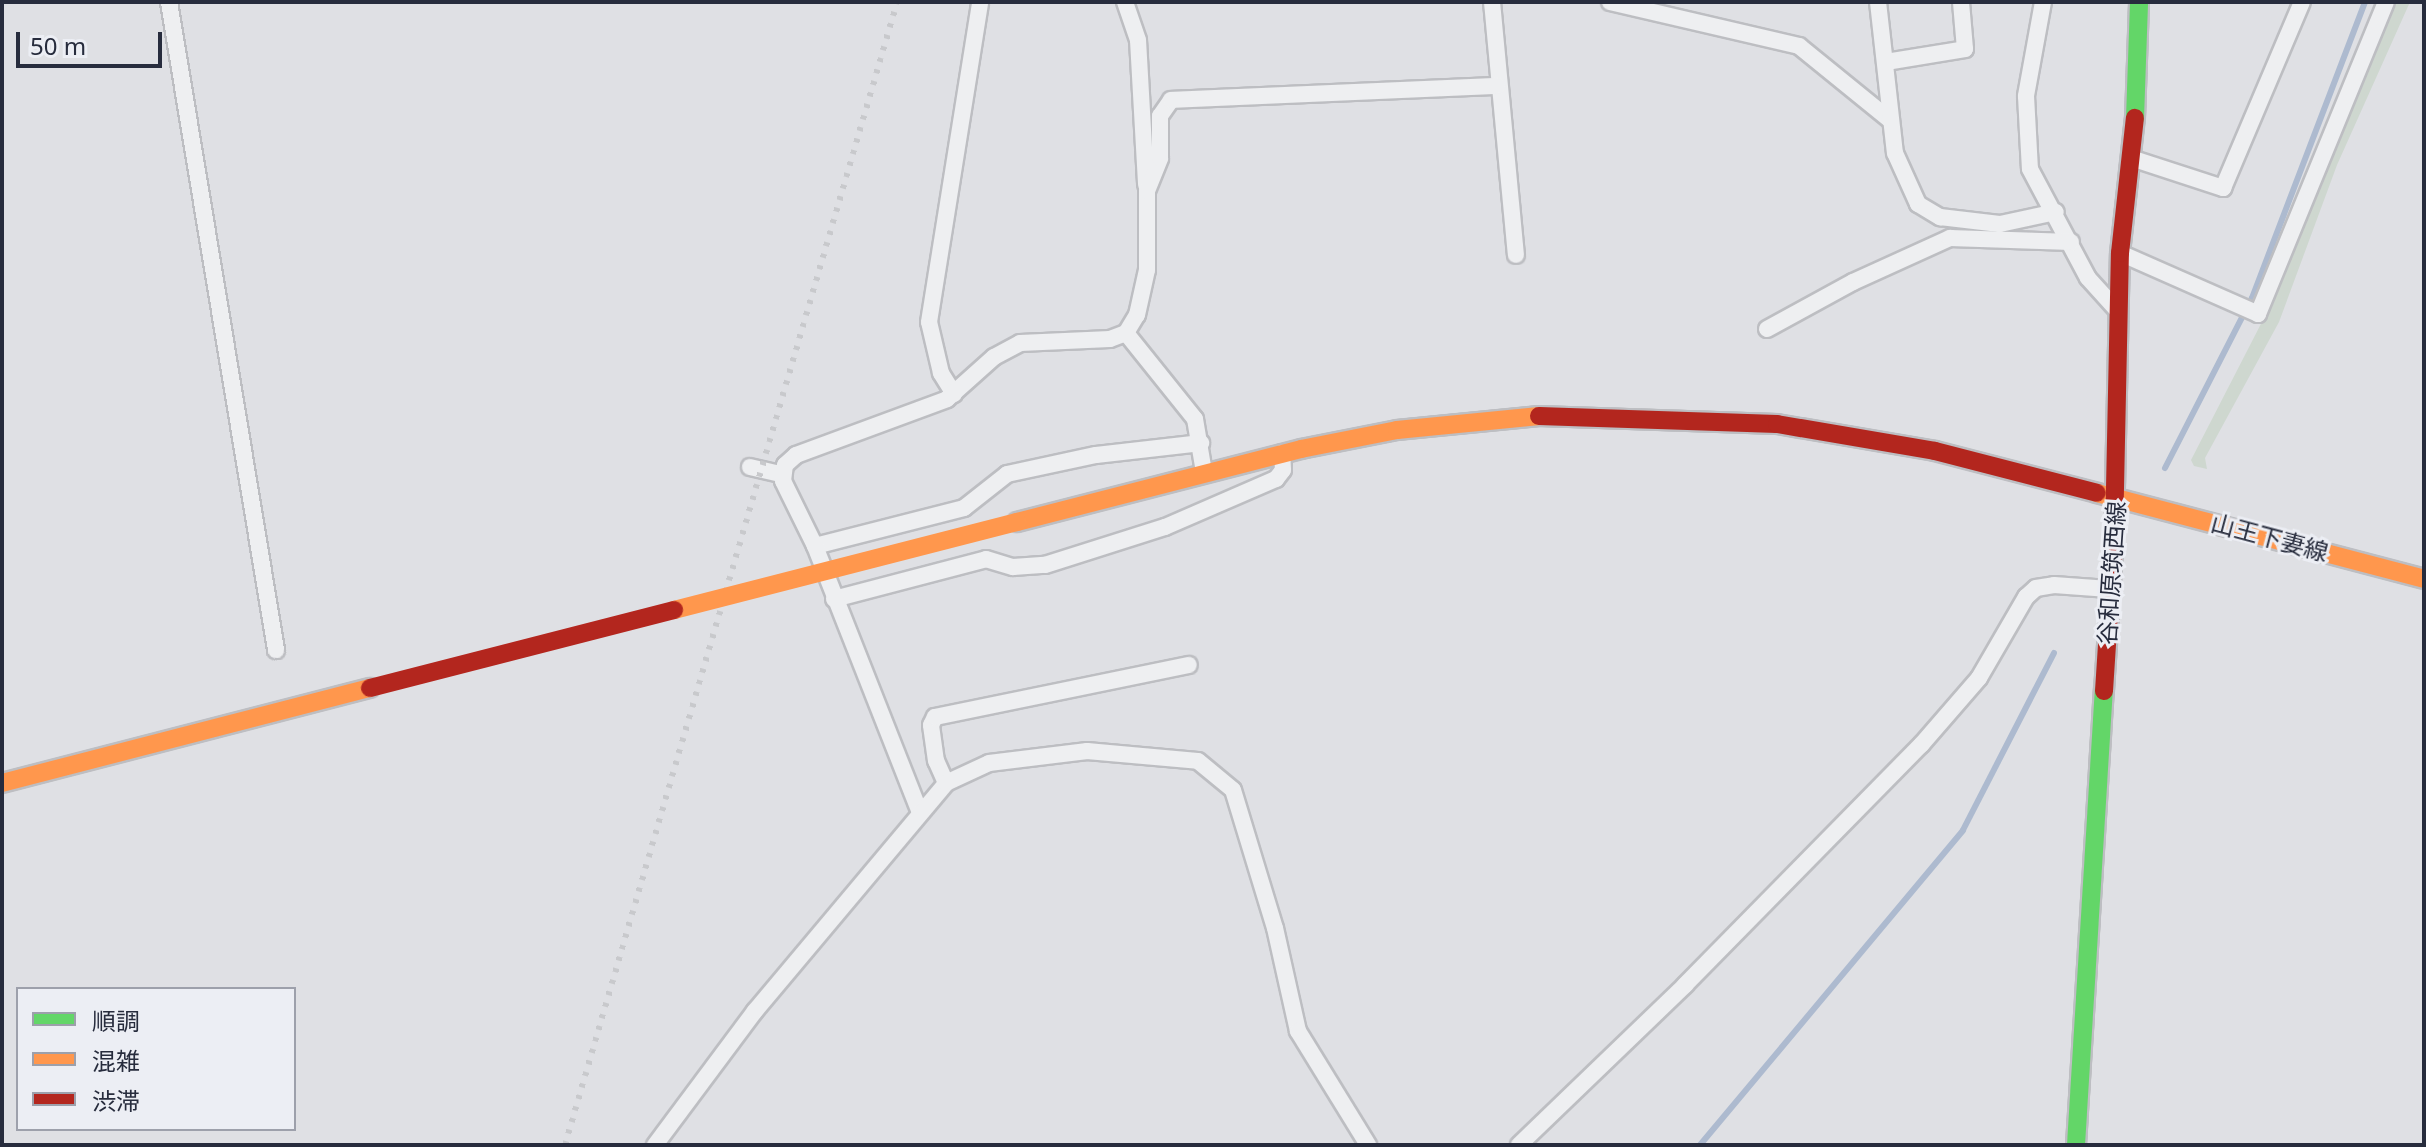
<!DOCTYPE html>
<meta charset="utf-8">
<style>
body{margin:0}
#map{position:relative;width:2426px;height:1147px;overflow:hidden;background:#dfe0e4;font-family:"Noto Sans","Noto Sans JP",sans-serif}
div>[style]{position:absolute}
.green>*{inset:0;background:#ced7cf}
.stream>*{height:6px;margin:-3px;padding:0 3px;transform-origin:3px;border-radius:3px;background:#adbacf}
.roads{filter:drop-shadow(2px 0 #bdbec2) drop-shadow(-2px 0 #bdbec2) drop-shadow(0 2px #bdbec2) drop-shadow(0 -2px #bdbec2)}
.street>*{height:16px;margin:-8px;padding:0 8px;transform-origin:8px;border-radius:8px;background:#eeeff1}
.fast>*{height:18px;margin:-9px;padding:0 9px;transform-origin:9px;border-radius:9px;background:#63d668}
.slow>*{height:18px;margin:-9px;padding:0 9px;transform-origin:9px;border-radius:9px;background:#ff974d}
.jam>*{height:18px;margin:-9px;padding:0 9px;transform-origin:9px;border-radius:9px;background:#b3261e}
.rail>*{height:6px;margin-top:-3px;transform-origin:0;background:repeating-linear-gradient(90deg,#c8c9cc 0 4px,transparent 0 12px)}
.slow-bridge>*{height:18px;margin:-9px;padding:0 9px;transform-origin:9px;border-radius:9px;background:#ff974d}
.jam-bridge>*{height:18px;margin:-9px;padding:0 9px;transform-origin:9px;border-radius:9px;background:#b3261e}
span{translate:-50% -50%;white-space:nowrap;text-align:center;line-height:1.15;-webkit-text-stroke:6px #eceef4;paint-order:stroke}
.street-label{font-size:24px;color:#272c3d}
.frame{position:absolute;inset:0;border:4px solid #272c3d;pointer-events:none}
.legend{position:absolute;left:16px;top:987px;width:280px;height:144px;box-sizing:border-box;background:#eceef4;border:2px solid #9da0ab;margin:0;padding:10px 14px;list-style:none;font-size:24px;color:#272c3d}
.legend li{display:flex;align-items:center;gap:16px;height:40px}
.legend b{width:40px;border:2px solid #9da0ab}
.scale{position:absolute;left:16px;top:32px;width:146px;height:36px;box-sizing:border-box;border:4px solid #272c3d;border-top:0;padding-left:10px;font-size:24px;line-height:28px;white-space:nowrap;color:#272c3d;-webkit-text-stroke:6px #eceef4;paint-order:stroke}
</style>
<div id="map">
<div class="green">
<i style="clip-path:polygon(2395px 2px,2410px 2px,2337px 165px,2279px 322px,2205px 458px,2207px 469px,2194px 466px,2191px 460px,2265px 316px)"></i>
</div>
<div class="stream">
<i style="left:2165px;top:468px;width:191px;rotate:-62.9deg"></i>
<i style="left:2252px;top:298px;width:317px;rotate:-69.1deg"></i>
<i style="left:1700px;top:1145px;width:410px;rotate:-50.1deg"></i>
<i style="left:1963px;top:830px;width:199px;rotate:-62.8deg"></i>
</div>
<div class="roads">
<div class="street">
<i style="left:169px;top:2px;width:657px;rotate:80.62deg"></i>
<i style="left:1125px;top:2px;width:40px;rotate:71.1deg"></i>
<i style="left:1138px;top:40px;width:145px;rotate:86.8deg"></i>
<i style="left:1492px;top:2px;width:254px;rotate:84.6deg"></i>
<i style="left:1610px;top:2px;width:194px;rotate:13.1deg"></i>
<i style="left:1799px;top:46px;width:117px;rotate:39.1deg"></i>
<i style="left:1878px;top:2px;width:152px;rotate:83.6deg"></i>
<i style="left:1895px;top:153px;width:56px;rotate:65.7deg"></i>
<i style="left:1918px;top:204px;width:26px;rotate:31deg"></i>
<i style="left:1940px;top:217px;width:60px;rotate:6.7deg"></i>
<i style="left:2000px;top:224px;width:57px;rotate:-12.1deg"></i>
<i style="left:2043px;top:2px;width:96px;rotate:100.3deg"></i>
<i style="left:2026px;top:96px;width:73px;rotate:86.9deg"></i>
<i style="left:2030px;top:169px;width:123px;rotate:62deg"></i>
<i style="left:2088px;top:278px;width:43px;rotate:47.8deg"></i>
<i style="left:1886px;top:62px;width:80px;rotate:-9.3deg"></i>
<i style="left:1965px;top:49px;width:47px;rotate:-94.9deg"></i>
<i style="left:2134px;top:159px;width:94px;rotate:18deg"></i>
<i style="left:2223px;top:188px;width:202px;rotate:-67deg"></i>
<i style="left:2120px;top:253px;width:151px;rotate:23.8deg"></i>
<i style="left:2258px;top:314px;width:337px;rotate:-67.7deg"></i>
<i style="left:1767px;top:329px;width:98px;rotate:-28.7deg"></i>
<i style="left:1853px;top:282px;width:107px;rotate:-24.4deg"></i>
<i style="left:1950px;top:238px;width:121px;rotate:1.9deg"></i>
<i style="left:1126px;top:333px;width:110px;rotate:51.3deg"></i>
<i style="left:1195px;top:419px;width:54px;rotate:80.4deg"></i>
<i style="left:954px;top:394px;width:25px;rotate:-122deg"></i>
<i style="left:941px;top:373px;width:52px;rotate:-103.2deg"></i>
<i style="left:929px;top:322px;width:324px;rotate:-80.9deg"></i>
<i style="left:750px;top:467px;width:32px;rotate:13deg"></i>
<i style="left:815px;top:546px;width:154px;rotate:-14.3deg"></i>
<i style="left:964px;top:508px;width:55px;rotate:-38.3deg"></i>
<i style="left:1007px;top:474px;width:91px;rotate:-12.1deg"></i>
<i style="left:1096px;top:455px;width:106px;rotate:-6.5deg"></i>
<i style="left:834px;top:599px;width:157px;rotate:-14.7deg"></i>
<i style="left:986px;top:559px;width:28px;rotate:17deg"></i>
<i style="left:1013px;top:567px;width:32px;rotate:-4deg"></i>
<i style="left:1045px;top:565px;width:126px;rotate:-17.6deg"></i>
<i style="left:1165px;top:527px;width:121px;rotate:-23.4deg"></i>
<i style="left:1276px;top:479px;width:11px;rotate:-52deg"></i>
<i style="left:1283px;top:470px;width:17px;rotate:-93deg"></i>
<i style="left:946px;top:783px;width:24px;rotate:-114deg"></i>
<i style="left:936px;top:761px;width:36px;rotate:-98deg"></i>
<i style="left:931px;top:725px;width:9px;rotate:-63deg"></i>
<i style="left:935px;top:717px;width:259px;rotate:-11.6deg"></i>
<i style="left:919px;top:810px;width:284px;rotate:-111.5deg"></i>
<i style="left:815px;top:546px;width:72px;rotate:-116.2deg"></i>
<i style="left:783px;top:481px;width:16px;rotate:-83deg"></i>
<i style="left:785px;top:465px;width:15px;rotate:-42deg"></i>
<i style="left:796px;top:455px;width:161px;rotate:-20.3deg"></i>
<i style="left:947px;top:399px;width:63px;rotate:-41.8deg"></i>
<i style="left:994px;top:357px;width:30px;rotate:-28deg"></i>
<i style="left:1020px;top:343px;width:90px;rotate:-2.5deg"></i>
<i style="left:1110px;top:339px;width:17px;rotate:-21deg"></i>
<i style="left:1126px;top:333px;width:21px;rotate:-59deg"></i>
<i style="left:1137px;top:315px;width:46px;rotate:-77.5deg"></i>
<i style="left:1147px;top:270px;width:79px;rotate:-90deg"></i>
<i style="left:1147px;top:191px;width:35px;rotate:-68deg"></i>
<i style="left:1160px;top:158px;width:42px;rotate:-90deg"></i>
<i style="left:1160px;top:116px;width:19px;rotate:-55deg"></i>
<i style="left:1171px;top:100px;width:327px;rotate:-2.5deg"></i>
<i style="left:655px;top:1145px;width:167px;rotate:-53.3deg"></i>
<i style="left:755px;top:1011px;width:297px;rotate:-50deg"></i>
<i style="left:946px;top:783px;width:47px;rotate:-24.9deg"></i>
<i style="left:989px;top:763px;width:99px;rotate:-7deg"></i>
<i style="left:1087px;top:751px;width:111px;rotate:5.1deg"></i>
<i style="left:1198px;top:761px;width:45px;rotate:39.6deg"></i>
<i style="left:1233px;top:790px;width:144px;rotate:73.1deg"></i>
<i style="left:1275px;top:928px;width:106px;rotate:77.4deg"></i>
<i style="left:1298px;top:1031px;width:134px;rotate:58.4deg"></i>
<i style="left:1519px;top:1145px;width:231px;rotate:-43.9deg"></i>
<i style="left:1685px;top:985px;width:337px;rotate:-45.5deg"></i>
<i style="left:1921px;top:745px;width:89px;rotate:-49.1deg"></i>
<i style="left:1979px;top:678px;width:94px;rotate:-59.9deg"></i>
<i style="left:2026px;top:597px;width:13px;rotate:-42deg"></i>
<i style="left:2036px;top:588px;width:18px;rotate:-9deg"></i>
<i style="left:2054px;top:585px;width:55px;rotate:4.2deg"></i>
</div>
<div class="fast">
<i style="left:2135px;top:118px;width:116px;rotate:-88deg"></i>
<i style="left:2076px;top:1145px;width:455px;rotate:-86.5deg"></i>
</div>
<div class="slow">
<i style="left:2097px;top:493px;width:338px;rotate:14.7deg"></i>
<i style="left:1017px;top:522px;width:293px;rotate:-14.4deg"></i>
<i style="left:1301px;top:449px;width:98px;rotate:-11.2deg"></i>
<i style="left:1397px;top:430px;width:143px;rotate:-5.6deg"></i>
<i style="left:2px;top:783px;width:380px;rotate:-14.5deg"></i>
</div>
<div class="jam">
<i style="left:1539px;top:416px;width:238px;rotate:1.9deg"></i>
<i style="left:1777px;top:424px;width:160px;rotate:9.7deg"></i>
<i style="left:1935px;top:451px;width:167px;rotate:14.5deg"></i>
<i style="left:2104px;top:691px;width:155px;rotate:-86.3deg"></i>
<i style="left:2114px;top:536px;width:283px;rotate:-88.8deg"></i>
<i style="left:2120px;top:253px;width:136px;rotate:-83.7deg"></i>
</div>
</div>
<div class="rail">
<i style="left:565px;top:1145px;width:1190px;rotate:-73.8deg"></i>
</div>
<div class="slow-bridge">
<i style="left:674px;top:610px;width:354px;rotate:-14.4deg"></i>
</div>
<div class="jam-bridge">
<i style="left:370px;top:688px;width:314px;rotate:-14.4deg"></i>
</div>
<div class="street-label">
<span style="left:2270px;top:537px;rotate:15deg">山王下妻線</span>
<span style="left:2111px;top:573px;rotate:-86deg">谷和原筑西線</span>
</div>
<div class="frame"></div>
<ul class="legend">
<li><b style="height:10px;background:#63d668"></b>順調</li>
<li><b style="height:10px;background:#ff974d"></b>混雑</li>
<li><b style="height:10px;background:#b3261e"></b>渋滞</li>
</ul>
<div class="scale">50 m</div>
</div>
